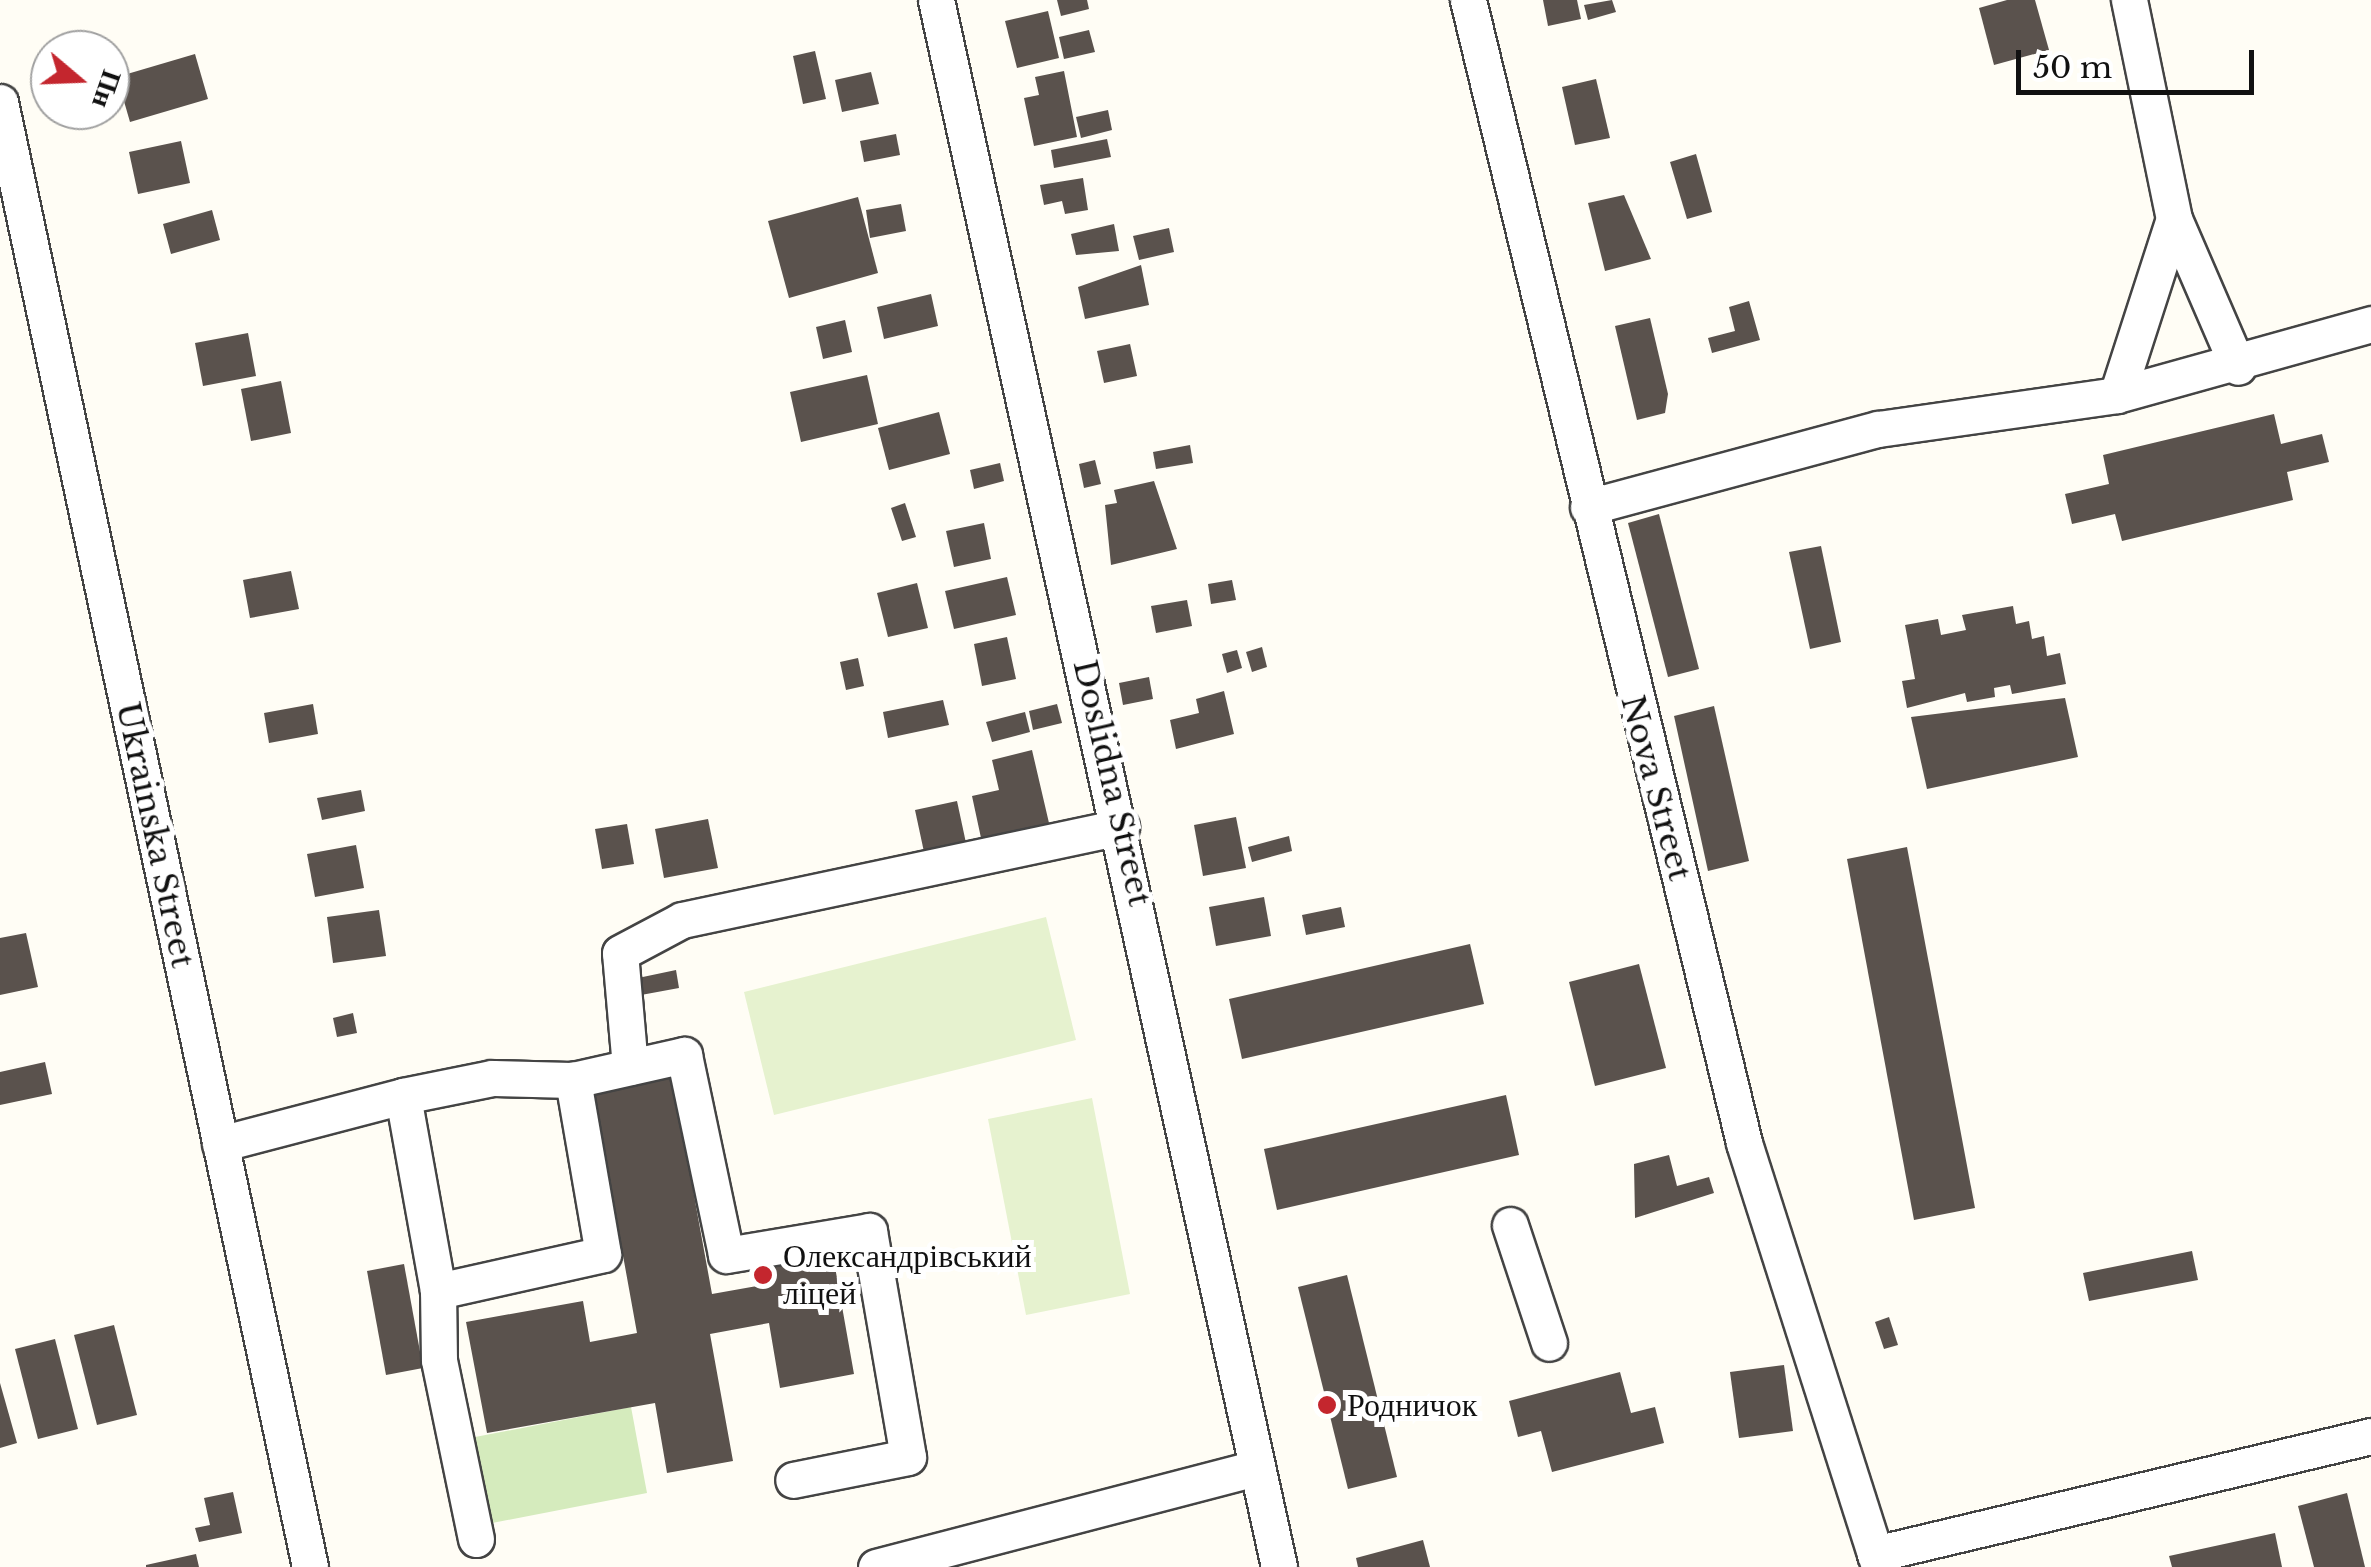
<!DOCTYPE html>
<meta charset="utf-8">
<style>
body{margin:0}
#map{position:relative;width:2371px;height:1567px;overflow:hidden;background:#fffdf5;font-family:"Libre Baskerville",serif}
div>[style]{position:absolute}
.green>*{inset:0;background:#d5ebbd}
.pitch>*{inset:0;background:#e6f2cf}
.building>*{inset:0;background:#5a524d}
.roads{filter:drop-shadow(2px 0 #444) drop-shadow(-2px 0 #444) drop-shadow(0 2px #444) drop-shadow(0 -2px #444)}
.minor>*{height:35px;margin:-17.5px;padding:0 17.5px;transform-origin:17.5px;border-radius:17.5px;background:#fff}
.dots>*{width:28px;height:28px;translate:-50% -50%;box-sizing:border-box;border:5px solid #fff;border-radius:50%}
span{translate:-50% -50%;white-space:nowrap;text-align:center;line-height:1.15;-webkit-text-stroke:10px #fff;paint-order:stroke}
.street-label{font-size:32px;color:#111}
.poi-label{font-size:32px;color:#111}
.left{translate:0 -50%;text-align:left}
.north{position:absolute;left:30px;top:30px;width:100px;height:100px;box-sizing:border-box;background:#fff;border:2px solid #a0a0a0;border-radius:50%;rotate:109deg;font-size:28px;font-weight:700;line-height:40px;text-align:center;color:#111}
.north::after{content:'';display:block;margin:auto;width:35px;height:45px;background:#c4262e;clip-path:polygon(50% 0,100% 100%,50% 72%,0 100%)}
.scale{position:absolute;left:2016px;top:50px;width:238px;height:45px;box-sizing:border-box;border:5px solid #111;border-top:0;padding-left:12px;font-size:30px;line-height:35px;white-space:nowrap;color:#111;-webkit-text-stroke:8px #fff;paint-order:stroke}
</style>
<div id="map">
<div class="green">
<i style="clip-path:polygon(631px 1407px,647px 1493px,487px 1524px,470px 1438px)"></i>
</div>
<div class="pitch">
<i style="clip-path:polygon(1046px 917px,1076px 1040px,774px 1115px,744px 992px)"></i>
<i style="clip-path:polygon(1092px 1098px,1130px 1294px,1026px 1315px,988px 1119px)"></i>
</div>
<div class="building">
<i style="clip-path:polygon(1057px 0,1087px 0,1089px 9px,1061px 16px)"></i>
<i style="clip-path:polygon(1543px 0,1577px 0,1581px 19px,1548px 26px)"></i>
<i style="clip-path:polygon(1612px 0,1616px 12px,1588px 20px,1584px 5px)"></i>
<i style="clip-path:polygon(2007px 0,2035px 0,2049px 50px,1994px 65px,1979px 8px)"></i>
<i style="clip-path:polygon(1048px 11px,1059px 58px,1017px 68px,1005px 21px)"></i>
<i style="clip-path:polygon(1089px 30px,1095px 52px,1064px 59px,1059px 37px)"></i>
<i style="clip-path:polygon(815px 51px,826px 99px,803px 104px,793px 56px)"></i>
<i style="clip-path:polygon(195px 54px,208px 99px,130px 122px,117px 77px)"></i>
<i style="clip-path:polygon(1064px 71px,1077px 137px,1034px 146px,1024px 98px,1039px 95px,1035px 77px)"></i>
<i style="clip-path:polygon(871px 72px,879px 104px,842px 112px,835px 80px)"></i>
<i style="clip-path:polygon(1596px 79px,1610px 138px,1575px 145px,1562px 87px)"></i>
<i style="clip-path:polygon(1108px 110px,1112px 130px,1081px 138px,1076px 117px)"></i>
<i style="clip-path:polygon(896px 134px,900px 155px,864px 162px,860px 141px)"></i>
<i style="clip-path:polygon(1107px 139px,1111px 157px,1054px 168px,1051px 150px)"></i>
<i style="clip-path:polygon(181px 141px,190px 183px,138px 194px,129px 152px)"></i>
<i style="clip-path:polygon(1696px 154px,1712px 212px,1687px 219px,1670px 162px)"></i>
<i style="clip-path:polygon(1083px 178px,1088px 210px,1065px 214px,1062px 201px,1044px 205px,1040px 185px)"></i>
<i style="clip-path:polygon(1624px 195px,1651px 259px,1605px 271px,1588px 203px)"></i>
<i style="clip-path:polygon(858px 197px,878px 273px,789px 298px,768px 221px)"></i>
<i style="clip-path:polygon(901px 204px,906px 231px,870px 238px,866px 210px)"></i>
<i style="clip-path:polygon(212px 210px,220px 240px,171px 254px,163px 224px)"></i>
<i style="clip-path:polygon(1114px 224px,1119px 251px,1076px 255px,1071px 234px)"></i>
<i style="clip-path:polygon(1169px 228px,1174px 252px,1139px 260px,1133px 236px)"></i>
<i style="clip-path:polygon(1141px 265px,1149px 305px,1085px 319px,1078px 287px)"></i>
<i style="clip-path:polygon(931px 294px,938px 326px,884px 339px,877px 307px)"></i>
<i style="clip-path:polygon(1749px 301px,1760px 340px,1712px 353px,1708px 338px,1735px 331px,1729px 307px)"></i>
<i style="clip-path:polygon(1650px 318px,1668px 394px,1665px 413px,1637px 420px,1615px 326px)"></i>
<i style="clip-path:polygon(845px 320px,852px 352px,823px 359px,816px 327px)"></i>
<i style="clip-path:polygon(248px 333px,256px 376px,203px 386px,195px 343px)"></i>
<i style="clip-path:polygon(1130px 344px,1137px 376px,1104px 383px,1097px 351px)"></i>
<i style="clip-path:polygon(867px 375px,878px 424px,801px 442px,790px 392px)"></i>
<i style="clip-path:polygon(281px 381px,291px 433px,251px 441px,241px 389px)"></i>
<i style="clip-path:polygon(939px 412px,950px 454px,889px 470px,878px 428px)"></i>
<i style="clip-path:polygon(2274px 414px,2281px 444px,2322px 434px,2329px 462px,2287px 472px,2293px 500px,2122px 541px,2115px 514px,2072px 524px,2065px 494px,2109px 484px,2103px 455px)"></i>
<i style="clip-path:polygon(1190px 445px,1193px 463px,1156px 469px,1153px 452px)"></i>
<i style="clip-path:polygon(1095px 460px,1101px 484px,1084px 488px,1079px 464px)"></i>
<i style="clip-path:polygon(1000px 463px,1004px 481px,974px 489px,970px 470px)"></i>
<i style="clip-path:polygon(1154px 481px,1177px 549px,1111px 565px,1105px 505px,1117px 503px,1114px 490px)"></i>
<i style="clip-path:polygon(905px 503px,916px 537px,902px 541px,891px 508px)"></i>
<i style="clip-path:polygon(1659px 514px,1699px 669px,1668px 677px,1628px 523px)"></i>
<i style="clip-path:polygon(984px 523px,991px 559px,954px 567px,946px 531px)"></i>
<i style="clip-path:polygon(1821px 546px,1841px 642px,1810px 649px,1789px 552px)"></i>
<i style="clip-path:polygon(291px 571px,299px 609px,250px 618px,243px 580px)"></i>
<i style="clip-path:polygon(1007px 577px,1016px 615px,954px 629px,945px 591px)"></i>
<i style="clip-path:polygon(1232px 580px,1236px 600px,1211px 604px,1208px 584px)"></i>
<i style="clip-path:polygon(917px 583px,928px 628px,888px 637px,877px 593px)"></i>
<i style="clip-path:polygon(1187px 600px,1192px 626px,1156px 633px,1151px 606px)"></i>
<i style="clip-path:polygon(2013px 606px,2016px 624px,2029px 621px,2032px 639px,2044px 636px,2047px 656px,2060px 653px,2066px 684px,2012px 694px,2010px 685px,1994px 688px,1995px 697px,1967px 702px,1965px 693px,1907px 708px,1902px 681px,1915px 679px,1905px 625px,1938px 619px,1941px 635px,1966px 630px,1962px 615px)"></i>
<i style="clip-path:polygon(1007px 637px,1016px 679px,982px 686px,974px 644px)"></i>
<i style="clip-path:polygon(1262px 647px,1267px 667px,1252px 672px,1246px 652px)"></i>
<i style="clip-path:polygon(1237px 650px,1242px 668px,1227px 673px,1222px 654px)"></i>
<i style="clip-path:polygon(858px 658px,864px 686px,846px 690px,840px 662px)"></i>
<i style="clip-path:polygon(1149px 677px,1153px 699px,1123px 705px,1119px 683px)"></i>
<i style="clip-path:polygon(1224px 691px,1234px 734px,1176px 749px,1170px 720px,1199px 713px,1196px 699px)"></i>
<i style="clip-path:polygon(2065px 698px,2078px 757px,1927px 789px,1911px 717px)"></i>
<i style="clip-path:polygon(943px 700px,949px 725px,888px 738px,883px 712px)"></i>
<i style="clip-path:polygon(313px 704px,318px 734px,269px 743px,264px 713px)"></i>
<i style="clip-path:polygon(1057px 704px,1062px 723px,1033px 730px,1029px 711px)"></i>
<i style="clip-path:polygon(1714px 706px,1749px 861px,1708px 871px,1674px 716px)"></i>
<i style="clip-path:polygon(1025px 712px,1030px 732px,992px 742px,986px 722px)"></i>
<i style="clip-path:polygon(1032px 750px,1049px 823px,981px 838px,972px 796px,999px 790px,992px 760px)"></i>
<i style="clip-path:polygon(361px 790px,365px 811px,322px 820px,317px 798px)"></i>
<i style="clip-path:polygon(957px 801px,966px 843px,924px 852px,915px 810px)"></i>
<i style="clip-path:polygon(1236px 817px,1246px 868px,1203px 876px,1194px 825px)"></i>
<i style="clip-path:polygon(708px 819px,718px 868px,664px 878px,655px 829px)"></i>
<i style="clip-path:polygon(627px 824px,634px 864px,602px 869px,595px 829px)"></i>
<i style="clip-path:polygon(1289px 836px,1292px 851px,1252px 862px,1248px 847px)"></i>
<i style="clip-path:polygon(356px 845px,364px 888px,315px 897px,307px 854px)"></i>
<i style="clip-path:polygon(1907px 847px,1975px 1208px,1914px 1220px,1847px 859px)"></i>
<i style="clip-path:polygon(1264px 897px,1271px 936px,1216px 946px,1209px 907px)"></i>
<i style="clip-path:polygon(1341px 907px,1345px 927px,1306px 935px,1302px 915px)"></i>
<i style="clip-path:polygon(379px 910px,386px 956px,333px 963px,327px 917px)"></i>
<i style="clip-path:polygon(26px 933px,38px 987px,0 995px,0 938px)"></i>
<i style="clip-path:polygon(1470px 944px,1484px 1004px,1242px 1059px,1229px 999px)"></i>
<i style="clip-path:polygon(1639px 964px,1666px 1068px,1595px 1086px,1569px 982px)"></i>
<i style="clip-path:polygon(676px 970px,679px 988px,641px 995px,638px 978px)"></i>
<i style="clip-path:polygon(353px 1013px,357px 1033px,337px 1037px,333px 1018px)"></i>
<i style="clip-path:polygon(45px 1062px,52px 1094px,0 1105px,0 1072px)"></i>
<i style="clip-path:polygon(671px 1069px,712px 1294px,757px 1286px,753px 1265px,832px 1250px,854px 1374px,780px 1388px,769px 1323px,710px 1334px,733px 1461px,667px 1473px,655px 1403px,487px 1433px,466px 1322px,583px 1301px,590px 1342px,637px 1333px,592px 1084px)"></i>
<i style="clip-path:polygon(1506px 1095px,1519px 1155px,1277px 1210px,1264px 1149px)"></i>
<i style="clip-path:polygon(1669px 1155px,1677px 1186px,1709px 1177px,1714px 1193px,1635px 1218px,1634px 1164px)"></i>
<i style="clip-path:polygon(2192px 1251px,2198px 1280px,2089px 1301px,2083px 1273px)"></i>
<i style="clip-path:polygon(404px 1264px,423px 1368px,386px 1375px,367px 1271px)"></i>
<i style="clip-path:polygon(1347px 1275px,1397px 1477px,1348px 1489px,1298px 1287px)"></i>
<i style="clip-path:polygon(1889px 1317px,1898px 1345px,1884px 1349px,1875px 1322px)"></i>
<i style="clip-path:polygon(114px 1325px,137px 1415px,97px 1425px,74px 1335px)"></i>
<i style="clip-path:polygon(55px 1339px,78px 1429px,38px 1439px,15px 1349px)"></i>
<i style="clip-path:polygon(1784px 1365px,1793px 1431px,1739px 1438px,1730px 1372px)"></i>
<i style="clip-path:polygon(1620px 1372px,1631px 1413px,1655px 1407px,1664px 1443px,1552px 1472px,1541px 1431px,1518px 1437px,1509px 1401px)"></i>
<i style="clip-path:polygon(0 1383px,17px 1443px,0 1448px)"></i>
<i style="clip-path:polygon(233px 1492px,242px 1533px,199px 1542px,195px 1528px,210px 1525px,204px 1498px)"></i>
<i style="clip-path:polygon(2347px 1493px,2365px 1567px,2314px 1567px,2298px 1506px)"></i>
<i style="clip-path:polygon(2275px 1533px,2282px 1567px,2172px 1567px,2169px 1556px)"></i>
<i style="clip-path:polygon(1423px 1540px,1430px 1567px,1358px 1567px,1356px 1558px)"></i>
<i style="clip-path:polygon(196px 1554px,199px 1567px,146px 1567px,146px 1565px)"></i>
</div>
<div class="roads">
<div class="minor">
<i style="left:936px;top:0;width:1604px;rotate:77.65deg"></i>
<i style="left:1468px;top:0;width:1176px;rotate:76.42deg"></i>
<i style="left:1744px;top:1143px;width:445px;rotate:72.3deg"></i>
<i style="left:0;top:102px;width:1497px;rotate:78.05deg"></i>
<i style="left:2174px;top:219px;width:161px;rotate:66.6deg"></i>
<i style="left:2117px;top:395px;width:185px;rotate:-72.1deg"></i>
<i style="left:2174px;top:219px;width:224px;rotate:-101.6deg"></i>
<i style="left:1588px;top:507px;width:300px;rotate:-15.1deg"></i>
<i style="left:1878px;top:429px;width:241px;rotate:-8.1deg"></i>
<i style="left:2117px;top:395px;width:264px;rotate:-15.6deg"></i>
<i style="left:630px;top:1067px;width:114px;rotate:-95deg"></i>
<i style="left:620px;top:953px;width:70px;rotate:-28deg"></i>
<i style="left:682px;top:920px;width:449px;rotate:-12deg"></i>
<i style="left:220px;top:1144px;width:189px;rotate:-14.7deg"></i>
<i style="left:1510px;top:1225px;width:124px;rotate:71.7deg"></i>
<i style="left:438px;top:1291px;width:198px;rotate:-100.2deg"></i>
<i style="left:403px;top:1096px;width:91px;rotate:-11.4deg"></i>
<i style="left:492px;top:1078px;width:81px;rotate:1.4deg"></i>
<i style="left:476px;top:1539px;width:183px;rotate:-101.7deg"></i>
<i style="left:439px;top:1360px;width:69px;rotate:-90.8deg"></i>
<i style="left:438px;top:1291px;width:169px;rotate:-12.6deg"></i>
<i style="left:603px;top:1254px;width:177px;rotate:-99.8deg"></i>
<i style="left:573px;top:1080px;width:114px;rotate:-12.7deg"></i>
<i style="left:684px;top:1055px;width:204px;rotate:78.1deg"></i>
<i style="left:726px;top:1255px;width:145px;rotate:-9.5deg"></i>
<i style="left:869px;top:1231px;width:229px;rotate:80.2deg"></i>
<i style="left:908px;top:1457px;width:117px;rotate:168.7deg"></i>
<i style="left:1875px;top:1554px;width:510px;rotate:-13.38deg"></i>
<i style="left:876px;top:1567px;width:394px;rotate:-14.6deg"></i>
</div>
</div>
<div class="dots">
<i style="left:763px;top:1275px;background:#c4262e"></i>
<i style="left:1327px;top:1405px;background:#c4262e"></i>
</div>
<div class="street-label">
<span style="left:1112px;top:783px;rotate:77deg">Doslidna Street</span>
<span style="left:1656px;top:788px;rotate:75deg">Nova Street</span>
<span style="left:155px;top:835px;rotate:78deg">Ukrainska Street</span>
</div>
<div class="poi-label">
<span class="left" style="left:783px;top:1275px">Олександрівський<br>ліцей</span>
<span class="left" style="left:1347px;top:1405px">Родничок</span>
</div>
<div class="north">Пн</div>
<div class="scale">50 m</div>
</div>
